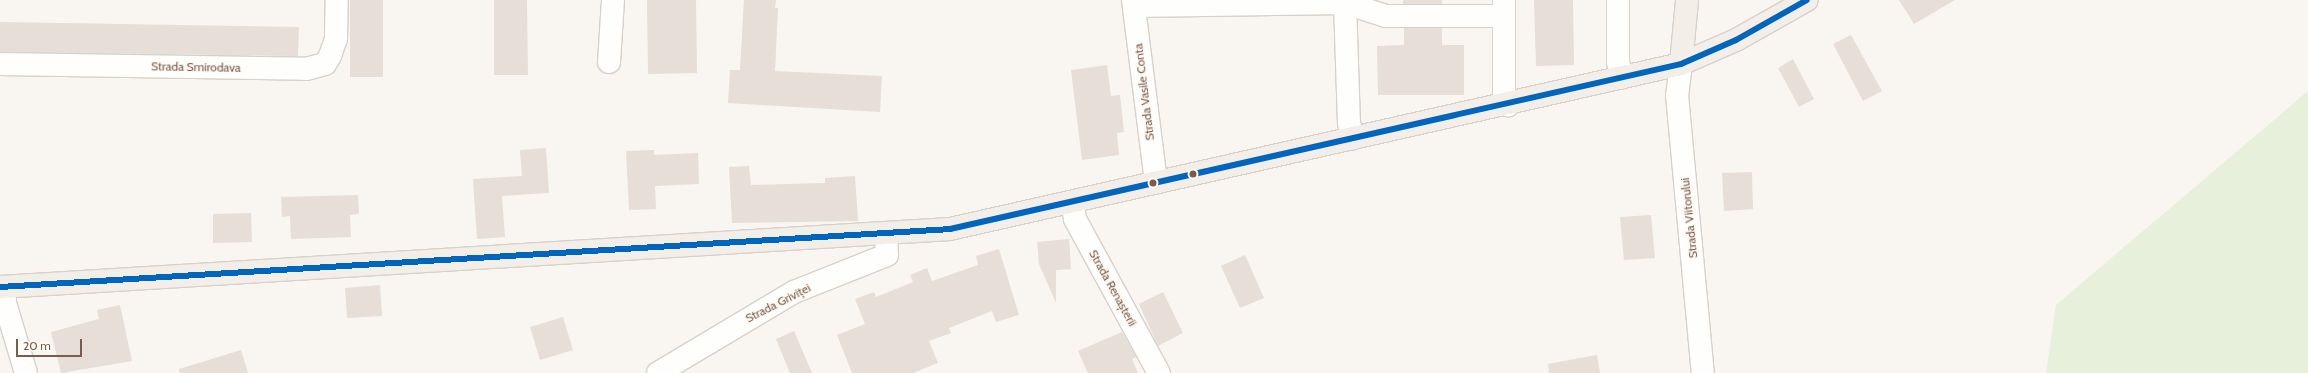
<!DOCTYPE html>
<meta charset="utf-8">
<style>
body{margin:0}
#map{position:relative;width:2308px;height:373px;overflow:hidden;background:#f9f5f0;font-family:Cabin,sans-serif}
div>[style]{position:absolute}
.green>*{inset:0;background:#e7f0db}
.building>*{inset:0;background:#e6ded7}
.roads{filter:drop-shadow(1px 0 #d7d1cb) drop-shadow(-1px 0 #d7d1cb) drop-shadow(0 1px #d7d1cb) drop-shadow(0 -1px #d7d1cb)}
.minor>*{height:22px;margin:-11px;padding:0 11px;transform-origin:11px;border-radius:11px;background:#fefefd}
.major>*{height:22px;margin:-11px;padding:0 11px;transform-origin:11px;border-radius:11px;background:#f3eee8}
.bus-1>*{height:6px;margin:-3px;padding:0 3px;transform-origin:3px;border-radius:3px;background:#0065bd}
.dots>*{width:11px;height:11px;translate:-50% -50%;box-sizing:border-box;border:2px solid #fffaf3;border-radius:50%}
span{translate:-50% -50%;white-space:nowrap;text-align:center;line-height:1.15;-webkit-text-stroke:3px #fffaf3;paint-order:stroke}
.street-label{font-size:12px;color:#7a5c4d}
.scale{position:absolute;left:16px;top:339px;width:66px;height:18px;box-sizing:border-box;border:2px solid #7a5c4d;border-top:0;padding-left:5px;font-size:12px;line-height:14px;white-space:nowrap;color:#7a5c4d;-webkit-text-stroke:3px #fffaf3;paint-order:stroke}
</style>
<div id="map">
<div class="green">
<i style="clip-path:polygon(2308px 91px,2308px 373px,2046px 373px,2056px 305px)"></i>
</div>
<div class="building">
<i style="clip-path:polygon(350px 0,383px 0,383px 77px,350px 77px)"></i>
<i style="clip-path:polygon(494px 0,527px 0,528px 75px,494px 75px)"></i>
<i style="clip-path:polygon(647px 0,696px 0,697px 73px,648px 74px)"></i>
<i style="clip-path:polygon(744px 0,776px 0,775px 8px,778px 8px,775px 71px,882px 76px,880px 112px,728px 103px,730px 70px,740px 70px)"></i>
<i style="clip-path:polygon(1403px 0,1442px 0,1442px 4px,1403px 4px)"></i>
<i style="clip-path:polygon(1534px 0,1573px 0,1574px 65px,1536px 66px)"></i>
<i style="clip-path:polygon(1899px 0,1955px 0,1914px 24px)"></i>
<i style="clip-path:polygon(0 22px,299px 27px,298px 56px,0 52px)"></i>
<i style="clip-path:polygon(1404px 28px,1442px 28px,1442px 45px,1464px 45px,1464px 95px,1378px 95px,1377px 46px,1404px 45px)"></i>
<i style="clip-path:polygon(1851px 35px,1882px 91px,1863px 101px,1833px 44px)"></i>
<i style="clip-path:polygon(1793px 59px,1814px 99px,1799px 107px,1778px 68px)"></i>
<i style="clip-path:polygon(1107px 65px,1111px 96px,1120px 95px,1124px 132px,1117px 133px,1119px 155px,1082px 160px,1071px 70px)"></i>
<i style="clip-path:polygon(546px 148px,549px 193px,502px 196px,505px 237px,477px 239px,473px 179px,522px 176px,520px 150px)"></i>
<i style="clip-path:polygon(654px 150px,654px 155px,698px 153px,699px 184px,655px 186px,656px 209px,629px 210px,626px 151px)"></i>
<i style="clip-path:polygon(749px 166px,751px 185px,825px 183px,825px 178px,855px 176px,858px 221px,732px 223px,729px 167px)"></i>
<i style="clip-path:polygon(1752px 172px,1753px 209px,1724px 211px,1722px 173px)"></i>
<i style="clip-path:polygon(358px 195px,359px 214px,350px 215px,351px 237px,291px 239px,290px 216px,282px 217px,281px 197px)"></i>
<i style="clip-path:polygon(251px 213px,252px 242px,213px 243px,213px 214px)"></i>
<i style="clip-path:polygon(1651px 215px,1655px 258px,1624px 260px,1620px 217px)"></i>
<i style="clip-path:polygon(1069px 239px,1071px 269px,1056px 270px,1056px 303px,1039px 264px,1037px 242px)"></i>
<i style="clip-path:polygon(999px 249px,1019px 315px,996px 322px,992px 311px,949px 328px,951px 333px,929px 341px,938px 363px,913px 373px,852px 373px,837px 335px,865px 324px,855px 299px,874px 292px,876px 297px,913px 282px,910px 275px,927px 268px,932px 281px,978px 265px,976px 256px)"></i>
<i style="clip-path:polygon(1245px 255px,1264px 298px,1240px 308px,1221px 266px)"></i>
<i style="clip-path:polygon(380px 285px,382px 316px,347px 318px,345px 288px)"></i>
<i style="clip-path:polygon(1163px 292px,1183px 333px,1158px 346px,1139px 304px)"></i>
<i style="clip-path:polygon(120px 305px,132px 361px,61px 373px,51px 332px,99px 319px,97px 310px)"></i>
<i style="clip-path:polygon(563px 317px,573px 350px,540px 360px,530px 327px)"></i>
<i style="clip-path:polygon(794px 331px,812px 373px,790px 373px,776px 339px)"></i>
<i style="clip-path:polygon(1122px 332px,1136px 357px,1132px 359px,1138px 373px,1088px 373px,1078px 351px)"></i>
<i style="clip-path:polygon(241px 350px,248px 373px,180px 373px,179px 369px)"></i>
<i style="clip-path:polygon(1597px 355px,1600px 373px,1549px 373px,1548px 364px)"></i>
</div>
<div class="roads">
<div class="minor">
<i style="left:1133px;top:0;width:184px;rotate:82.8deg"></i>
<i style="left:1504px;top:0;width:91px;rotate:90deg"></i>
<i style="left:1504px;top:91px;width:15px;rotate:74deg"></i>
<i style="left:1618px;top:0;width:62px;rotate:90deg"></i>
<i style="left:1618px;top:62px;width:16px;rotate:76deg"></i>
<i style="left:1345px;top:3px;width:120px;rotate:88.1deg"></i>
<i style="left:1349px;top:123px;width:16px;rotate:75deg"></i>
<i style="left:1134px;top:6px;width:211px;rotate:-0.8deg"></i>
<i style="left:1345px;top:3px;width:43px;rotate:17.6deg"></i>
<i style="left:1386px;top:16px;width:117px"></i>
<i style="left:609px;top:62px;width:62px;rotate:-86.3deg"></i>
<i style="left:0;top:64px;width:306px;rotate:0.9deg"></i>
<i style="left:306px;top:69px;width:20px;rotate:-15deg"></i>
<i style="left:325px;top:64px;width:9px;rotate:-58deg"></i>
<i style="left:330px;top:56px;width:18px;rotate:-71deg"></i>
<i style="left:336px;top:39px;width:39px;rotate:-89deg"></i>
<i style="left:1681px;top:64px;width:31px;rotate:97deg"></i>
<i style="left:1677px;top:95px;width:279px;rotate:84.7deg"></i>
<i style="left:1072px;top:202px;width:17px;rotate:80deg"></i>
<i style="left:1075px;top:219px;width:175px;rotate:61.4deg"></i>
<i style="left:4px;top:287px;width:16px;rotate:86deg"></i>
<i style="left:5px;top:303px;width:73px;rotate:73.3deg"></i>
<i style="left:658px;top:373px;width:158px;rotate:-30.8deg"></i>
<i style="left:794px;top:292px;width:100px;rotate:-21.7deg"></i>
<i style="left:887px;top:255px;width:19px;rotate:-93deg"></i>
</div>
<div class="major">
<i style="left:1681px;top:64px;width:64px;rotate:-84.6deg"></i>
<i style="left:0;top:287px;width:952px;rotate:-3.49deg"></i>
<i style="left:950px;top:229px;width:749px;rotate:-12.72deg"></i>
<i style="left:1681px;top:64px;width:60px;rotate:-23.6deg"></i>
<i style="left:1736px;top:40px;width:81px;rotate:-29.4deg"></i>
</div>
</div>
<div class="bus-1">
<i style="left:0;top:287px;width:952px;rotate:-3.49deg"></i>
<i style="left:950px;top:229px;width:749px;rotate:-12.72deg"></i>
<i style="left:1681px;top:64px;width:60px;rotate:-23.6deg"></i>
<i style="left:1736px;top:40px;width:81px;rotate:-29.4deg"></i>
</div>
<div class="dots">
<i style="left:1193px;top:174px;background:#7a5c4d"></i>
<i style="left:1153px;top:183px;background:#7a5c4d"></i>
</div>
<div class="street-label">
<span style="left:196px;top:67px;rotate:1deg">Strada Smirodava</span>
<span style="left:1144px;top:92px;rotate:-97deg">Strada Vasile Conta</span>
<span style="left:1689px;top:218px;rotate:-96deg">Strada Viitorului</span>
<span style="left:1113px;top:288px;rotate:61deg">Strada Renașterii</span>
<span style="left:778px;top:303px;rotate:-27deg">Strada Griviței</span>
</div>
<div class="scale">20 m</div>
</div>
